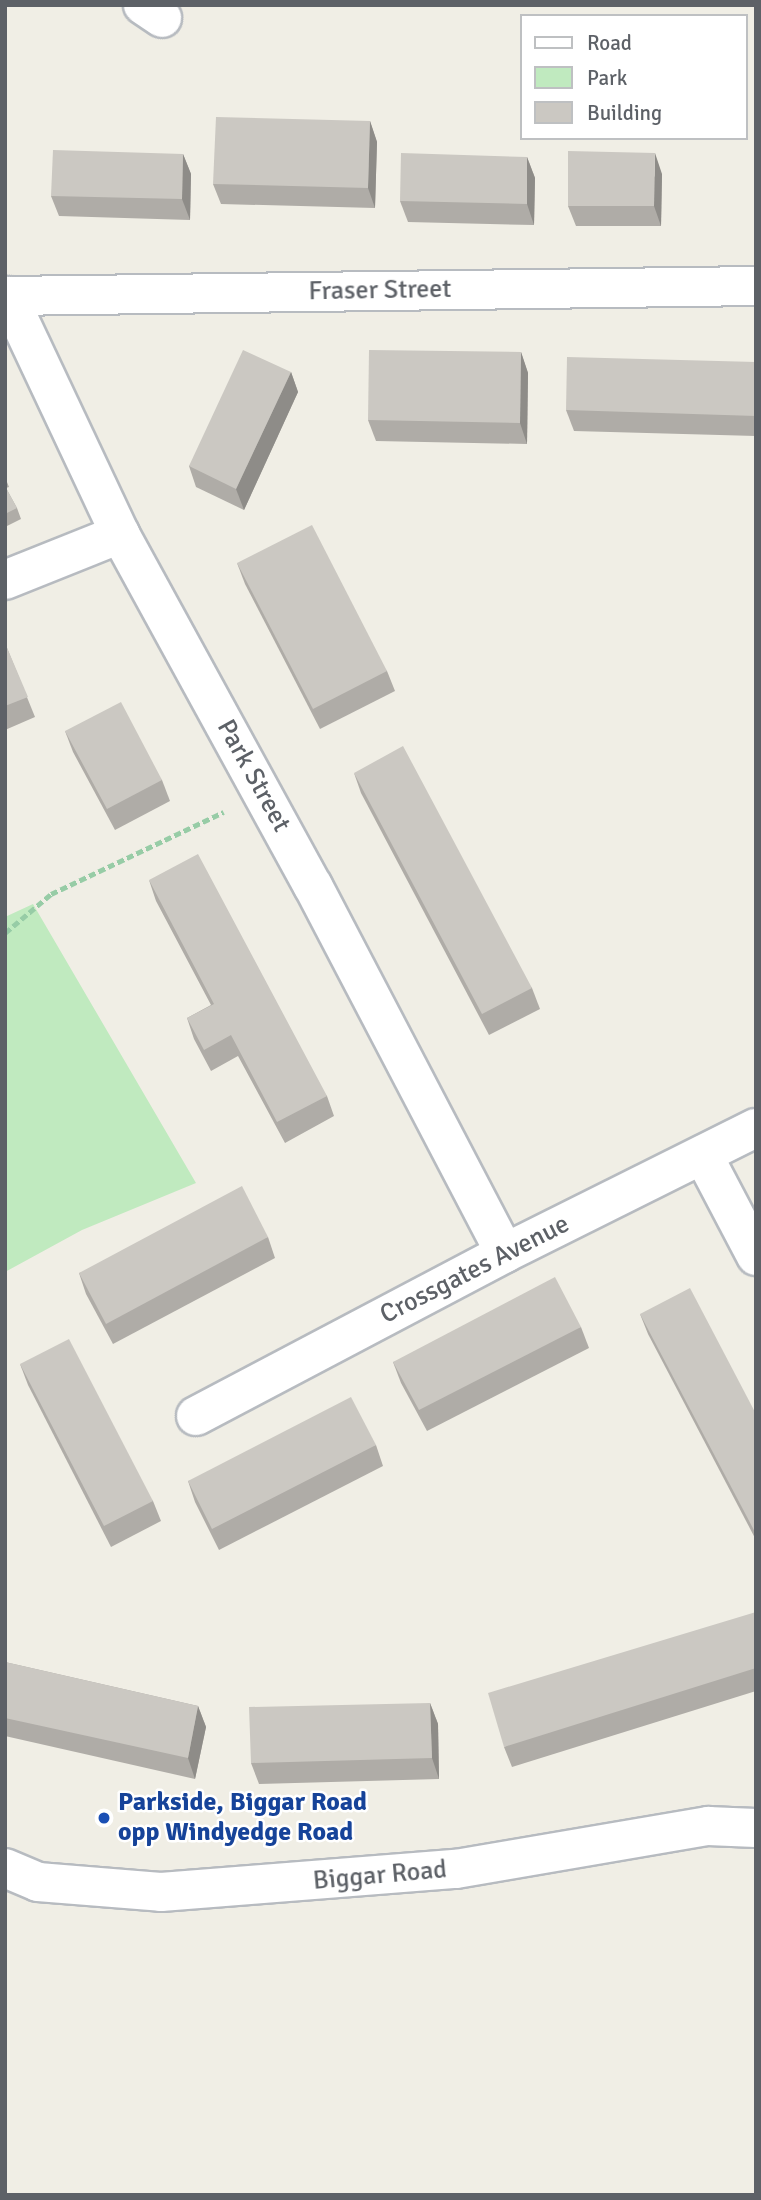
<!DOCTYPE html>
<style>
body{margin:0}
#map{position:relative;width:761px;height:2200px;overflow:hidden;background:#f0eee5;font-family:Signika,sans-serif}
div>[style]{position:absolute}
.green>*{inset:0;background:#c0eabf}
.path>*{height:4.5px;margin-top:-2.25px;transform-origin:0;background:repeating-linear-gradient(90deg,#97cca6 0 7px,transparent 0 10.5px)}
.roads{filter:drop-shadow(2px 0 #b7bbc0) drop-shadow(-2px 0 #b7bbc0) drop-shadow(0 2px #b7bbc0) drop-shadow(0 -2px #b7bbc0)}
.minor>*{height:38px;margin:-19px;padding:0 19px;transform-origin:19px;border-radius:19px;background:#fff}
.wall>*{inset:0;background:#afaca7}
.shaded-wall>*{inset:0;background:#8e8c88}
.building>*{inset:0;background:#cbc8c2}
.dots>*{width:19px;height:19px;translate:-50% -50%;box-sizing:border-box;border:4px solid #fff;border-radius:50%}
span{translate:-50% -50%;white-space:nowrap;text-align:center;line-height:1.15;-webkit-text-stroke:5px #fff;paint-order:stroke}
.street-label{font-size:26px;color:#5d6167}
.transit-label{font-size:26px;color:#164399;font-weight:700}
.left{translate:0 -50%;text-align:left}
.frame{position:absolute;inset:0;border:7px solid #5d6167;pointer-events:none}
.legend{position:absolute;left:520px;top:14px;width:228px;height:126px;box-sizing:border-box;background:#fff;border:2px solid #bec0c2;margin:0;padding:9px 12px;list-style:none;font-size:21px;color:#5d6167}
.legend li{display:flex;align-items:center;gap:14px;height:35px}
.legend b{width:35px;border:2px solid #bec0c2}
</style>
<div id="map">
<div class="green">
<i style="clip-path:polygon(33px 904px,196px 1183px,82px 1230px,5px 1272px,5px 917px)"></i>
</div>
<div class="path">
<i style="left:5px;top:933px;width:60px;rotate:-40.3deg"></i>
<i style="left:51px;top:894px;width:191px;rotate:-25.4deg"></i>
</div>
<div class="roads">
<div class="minor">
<i style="left:143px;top:5px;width:23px;rotate:34deg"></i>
<i style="left:5px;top:296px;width:751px;rotate:-0.76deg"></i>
<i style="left:8px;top:296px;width:263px;rotate:64.8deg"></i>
<i style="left:120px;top:534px;width:401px;rotate:61.3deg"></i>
<i style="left:313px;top:886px;width:414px;rotate:62.4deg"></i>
<i style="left:5px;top:580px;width:124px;rotate:-21.8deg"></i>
<i style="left:703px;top:1155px;width:114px;rotate:62.3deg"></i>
<i style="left:196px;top:1416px;width:349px;rotate:-27.8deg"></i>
<i style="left:505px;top:1253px;width:280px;rotate:-26.5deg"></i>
<i style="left:5px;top:1868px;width:36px;rotate:23deg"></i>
<i style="left:38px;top:1882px;width:123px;rotate:4.6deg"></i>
<i style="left:161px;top:1892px;width:296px;rotate:-4.5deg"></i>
<i style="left:456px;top:1869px;width:256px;rotate:-9.7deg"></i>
<i style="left:708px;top:1826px;width:48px;rotate:2.4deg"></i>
</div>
</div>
<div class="wall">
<i style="clip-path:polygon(370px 121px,377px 142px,375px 208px,221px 204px,213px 184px)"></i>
<i style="clip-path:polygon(183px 154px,191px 174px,190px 220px,59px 216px,51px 196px)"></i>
<i style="clip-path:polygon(527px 157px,535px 178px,534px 225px,408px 222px,400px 201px)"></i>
<i style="clip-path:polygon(662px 174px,661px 226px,576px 226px,568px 206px)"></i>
<i style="clip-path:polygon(521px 352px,528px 373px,527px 444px,376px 441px,368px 420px)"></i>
<i style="clip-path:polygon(756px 362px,756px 436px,574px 431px,566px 410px)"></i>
<i style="clip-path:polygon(291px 372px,298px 392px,244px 510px,196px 487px,189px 466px)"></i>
<i style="clip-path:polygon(5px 477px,9px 487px,6px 488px,17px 508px,21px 519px,5px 527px)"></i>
<i style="clip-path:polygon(237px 563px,387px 671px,395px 691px,320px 729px,245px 584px)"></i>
<i style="clip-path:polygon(5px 643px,35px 717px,5px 730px)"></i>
<i style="clip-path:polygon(65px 731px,162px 780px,170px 801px,115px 830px,73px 752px)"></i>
<i style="clip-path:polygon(354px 773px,532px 988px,540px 1009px,489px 1035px,361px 793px)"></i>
<i style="clip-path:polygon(149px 880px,327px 1096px,334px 1116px,285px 1143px,238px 1056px,211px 1071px,194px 1039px,187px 1018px,211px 1005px,156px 901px)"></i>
<i style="clip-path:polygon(268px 1237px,275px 1258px,113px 1344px,86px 1294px,79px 1273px)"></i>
<i style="clip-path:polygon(640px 1314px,756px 1414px,756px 1540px,648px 1334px)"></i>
<i style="clip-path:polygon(581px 1327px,589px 1348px,427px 1431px,401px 1383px,393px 1362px)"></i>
<i style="clip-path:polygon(20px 1364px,153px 1501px,161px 1521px,111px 1547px,28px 1385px)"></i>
<i style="clip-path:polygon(376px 1445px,383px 1466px,219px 1550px,195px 1502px,188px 1481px)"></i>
<i style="clip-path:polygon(756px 1612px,756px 1691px,512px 1767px,504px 1747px)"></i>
<i style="clip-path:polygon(5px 1662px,198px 1706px,206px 1727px,195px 1779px,5px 1736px)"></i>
<i style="clip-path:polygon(430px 1703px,438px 1724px,439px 1779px,259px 1784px,251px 1763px)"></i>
</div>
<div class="shaded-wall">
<i style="clip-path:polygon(370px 121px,377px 142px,375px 208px,368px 188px)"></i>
<i style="clip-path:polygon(655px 153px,662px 174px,661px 226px,654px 206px)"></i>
<i style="clip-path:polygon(183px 154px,191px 174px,190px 220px,182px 199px)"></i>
<i style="clip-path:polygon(527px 157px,535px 178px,534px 225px,527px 204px)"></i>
<i style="clip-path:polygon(521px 352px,528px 373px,527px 444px,520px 423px)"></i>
<i style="clip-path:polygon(291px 372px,298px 392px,244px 510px,236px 489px)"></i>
<i style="clip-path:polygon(430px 1703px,438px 1724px,439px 1779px,432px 1758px)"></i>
<i style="clip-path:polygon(198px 1706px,206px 1727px,195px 1779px,188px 1758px)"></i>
</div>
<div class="building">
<i style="clip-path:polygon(216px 117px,370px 121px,368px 188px,213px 184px)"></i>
<i style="clip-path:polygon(53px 150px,183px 154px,182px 199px,51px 196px)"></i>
<i style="clip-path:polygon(568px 151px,655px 153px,654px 206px,568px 206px)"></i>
<i style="clip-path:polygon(401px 153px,527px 157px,527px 204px,400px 201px)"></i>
<i style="clip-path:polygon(243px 350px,291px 372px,236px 489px,189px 466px)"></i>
<i style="clip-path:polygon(369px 350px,521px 352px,520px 423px,368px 420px)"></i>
<i style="clip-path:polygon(567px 357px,756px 362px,756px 416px,566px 410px)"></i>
<i style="clip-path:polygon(5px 486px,17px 508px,5px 514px)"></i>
<i style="clip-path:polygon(312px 525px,387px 671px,313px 709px,237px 563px)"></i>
<i style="clip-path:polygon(5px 643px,28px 697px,5px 706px)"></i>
<i style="clip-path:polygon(121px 702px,162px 780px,107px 809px,65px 731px)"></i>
<i style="clip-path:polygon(403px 746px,532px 988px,482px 1014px,354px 773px)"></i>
<i style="clip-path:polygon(198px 854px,327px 1096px,277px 1122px,231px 1035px,204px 1050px,187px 1018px,214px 1004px,149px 880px)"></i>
<i style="clip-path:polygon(242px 1186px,268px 1237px,106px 1324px,79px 1273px)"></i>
<i style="clip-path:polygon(555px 1277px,581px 1327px,419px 1410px,393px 1362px)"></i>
<i style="clip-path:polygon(690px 1288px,756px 1414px,756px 1534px,640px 1314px)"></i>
<i style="clip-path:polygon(69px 1339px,153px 1501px,104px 1526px,20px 1364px)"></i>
<i style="clip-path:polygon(351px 1397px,376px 1445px,212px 1529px,188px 1481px)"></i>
<i style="clip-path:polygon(756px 1612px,756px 1668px,504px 1747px,488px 1693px)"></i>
<i style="clip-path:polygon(5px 1662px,198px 1706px,188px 1758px,5px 1718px)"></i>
<i style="clip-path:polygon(430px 1703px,432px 1758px,251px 1763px,249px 1707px)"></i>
</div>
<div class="dots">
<i style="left:104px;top:1818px;background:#1a4fb4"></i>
</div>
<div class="street-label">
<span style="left:380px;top:291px;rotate:-1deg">Fraser Street</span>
<span style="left:253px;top:776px;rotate:61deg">Park Street</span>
<span style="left:475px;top:1270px;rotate:-27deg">Crossgates Avenue</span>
<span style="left:380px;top:1876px;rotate:-5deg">Biggar Road</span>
</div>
<div class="transit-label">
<span class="left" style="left:118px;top:1818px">Parkside, Biggar Road<br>opp Windyedge Road</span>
</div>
<div class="frame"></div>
<ul class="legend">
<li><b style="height:9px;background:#fff"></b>Road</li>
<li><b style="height:19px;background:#c0eabf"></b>Park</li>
<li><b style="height:19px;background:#cbc8c2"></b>Building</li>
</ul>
</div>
